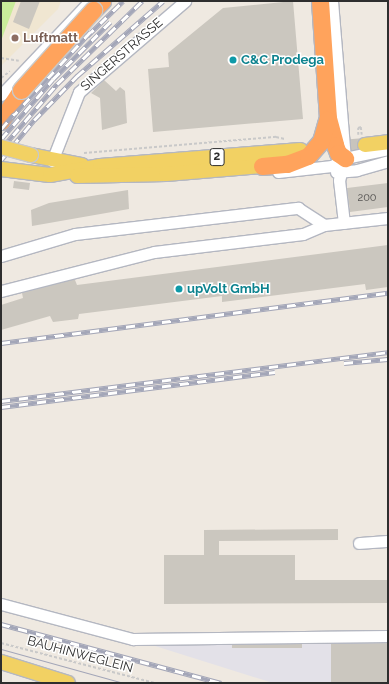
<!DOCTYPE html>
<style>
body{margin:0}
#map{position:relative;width:389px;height:684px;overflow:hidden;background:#efe9e1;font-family:Raleway,sans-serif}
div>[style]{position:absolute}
.industrial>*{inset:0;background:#e3e1e8}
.education>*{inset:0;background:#f0e6d1}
.pitch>*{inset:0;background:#c9ec9a}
.building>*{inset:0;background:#cbc7bf}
.major-tunnel>*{height:14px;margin-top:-7px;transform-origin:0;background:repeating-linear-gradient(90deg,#c8c4bd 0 14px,transparent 0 21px)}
.path>*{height:1.5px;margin-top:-0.75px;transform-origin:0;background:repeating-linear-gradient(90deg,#c9c9c9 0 3px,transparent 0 5px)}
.roads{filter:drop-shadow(1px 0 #b4b7c1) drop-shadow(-1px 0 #b4b7c1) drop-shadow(0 1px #b4b7c1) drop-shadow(0 -1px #b4b7c1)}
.minor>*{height:11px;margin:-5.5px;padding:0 5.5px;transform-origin:5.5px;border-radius:5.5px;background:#fff}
.major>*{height:14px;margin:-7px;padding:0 7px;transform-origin:7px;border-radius:7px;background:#f2d163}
.highway>*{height:17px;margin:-8.5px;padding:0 8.5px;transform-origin:8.5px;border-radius:8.5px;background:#ffa35c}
.tram>*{height:1px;margin:-0.5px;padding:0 0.5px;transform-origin:0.5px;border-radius:0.5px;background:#a3a6b8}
.rail>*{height:4.5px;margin-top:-2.25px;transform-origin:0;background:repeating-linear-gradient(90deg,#fff 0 9px,#a3a6b8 0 18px);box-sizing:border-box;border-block:1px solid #a3a6b8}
.bridges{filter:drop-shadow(1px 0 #c9c9c9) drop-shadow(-1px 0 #c9c9c9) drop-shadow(0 1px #c9c9c9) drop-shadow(0 -1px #c9c9c9)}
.major-bridge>*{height:14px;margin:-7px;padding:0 7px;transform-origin:7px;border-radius:7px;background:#f2d163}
.highway-bridge>*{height:17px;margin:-8.5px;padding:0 8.5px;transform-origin:8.5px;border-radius:8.5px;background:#ffa35c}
.dots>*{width:11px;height:11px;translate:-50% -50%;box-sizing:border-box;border:2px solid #fff;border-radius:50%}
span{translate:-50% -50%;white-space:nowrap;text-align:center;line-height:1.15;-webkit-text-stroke:3px #fff;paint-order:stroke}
.number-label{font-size:11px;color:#555452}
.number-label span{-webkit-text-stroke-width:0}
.shield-label span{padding:1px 3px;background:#fff;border:1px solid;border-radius:3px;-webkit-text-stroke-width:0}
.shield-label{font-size:12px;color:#2e2e2e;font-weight:700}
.education-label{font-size:13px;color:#785e54;font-weight:700}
.left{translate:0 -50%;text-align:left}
.street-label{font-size:13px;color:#2e2e2e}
.culture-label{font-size:13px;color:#0d838f;font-weight:700}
.frame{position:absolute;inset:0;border:2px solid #2e2e2e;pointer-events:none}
</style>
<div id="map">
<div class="industrial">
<i style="clip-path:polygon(388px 636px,388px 683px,273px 683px,133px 639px)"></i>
</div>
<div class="education">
<i style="clip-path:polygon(1px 1px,61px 1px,58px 9px,1px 66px)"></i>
</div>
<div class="pitch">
<i style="clip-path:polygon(1px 1px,16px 1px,1px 41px)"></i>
</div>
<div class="building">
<i style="clip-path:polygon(21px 1px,40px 1px,29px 29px,13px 22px)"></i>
<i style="clip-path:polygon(293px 1px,303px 119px,153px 132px,148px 69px,169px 67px,168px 53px,223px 8px)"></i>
<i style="clip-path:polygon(104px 80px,116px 91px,120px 87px,125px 91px,127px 123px,102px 130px,100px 98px,91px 93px)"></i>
<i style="clip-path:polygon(14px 181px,30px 183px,29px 190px,13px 188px)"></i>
<i style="clip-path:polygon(388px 183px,388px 207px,350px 212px,347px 188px)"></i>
<i style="clip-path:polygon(128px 190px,129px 209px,32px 226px,31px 210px,49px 203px)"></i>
<i style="clip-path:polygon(388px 245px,388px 287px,366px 290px,365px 284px,222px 302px,222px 296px,79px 314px,78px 319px,53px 322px,50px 316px,1px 330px,1px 305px,23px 298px,22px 293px,72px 280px,75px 280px,77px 285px)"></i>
<i style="clip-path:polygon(338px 529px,338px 540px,219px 541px,219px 555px,295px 555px,295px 580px,388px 580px,388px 603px,164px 604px,164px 555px,204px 555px,204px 530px)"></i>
<i style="clip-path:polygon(388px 643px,388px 682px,331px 682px,331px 644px)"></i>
<i style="clip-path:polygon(302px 644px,302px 648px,232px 648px,232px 645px)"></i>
</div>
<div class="major-tunnel">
<i style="left:330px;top:148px;width:35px;rotate:-5deg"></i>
</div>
<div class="path">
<i style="left:1px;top:58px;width:18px;rotate:9deg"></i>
<i style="left:1px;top:78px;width:11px;rotate:-38deg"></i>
<i style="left:358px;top:135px;width:7px;rotate:-90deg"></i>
<i style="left:358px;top:128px;width:3px;rotate:-18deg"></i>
<i style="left:361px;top:127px;width:8px;rotate:83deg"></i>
<i style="left:84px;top:153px;width:193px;rotate:-4.8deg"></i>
<i style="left:276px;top:137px;width:9px;rotate:13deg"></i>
<i style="left:1px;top:643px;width:159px;rotate:14.6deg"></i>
</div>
<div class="roads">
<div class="minor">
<i style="left:332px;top:1px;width:158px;rotate:85.3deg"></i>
<i style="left:345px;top:158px;width:23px;rotate:105deg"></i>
<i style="left:339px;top:180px;width:43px;rotate:83.4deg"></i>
<i style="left:1px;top:95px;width:129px;rotate:-46.6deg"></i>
<i style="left:52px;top:161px;width:74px;rotate:-68.6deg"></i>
<i style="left:79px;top:92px;width:140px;rotate:-40.6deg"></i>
<i style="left:278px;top:172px;width:54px;rotate:-6.3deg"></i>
<i style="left:332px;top:166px;width:15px;rotate:-32deg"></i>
<i style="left:345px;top:158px;width:44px;rotate:-11.8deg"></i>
<i style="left:336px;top:172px;width:21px;rotate:-5deg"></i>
<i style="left:357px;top:170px;width:32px;rotate:-16deg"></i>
<i style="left:1px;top:256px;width:77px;rotate:-16.6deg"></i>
<i style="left:75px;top:234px;width:225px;rotate:-6.7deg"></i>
<i style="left:298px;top:208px;width:31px;rotate:33deg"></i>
<i style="left:1px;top:291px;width:158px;rotate:-14.3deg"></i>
<i style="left:154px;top:252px;width:150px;rotate:-6.9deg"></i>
<i style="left:303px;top:234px;width:23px;rotate:-23deg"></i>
<i style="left:324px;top:225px;width:64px;rotate:-6.2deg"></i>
<i style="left:359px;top:543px;width:29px;rotate:-4deg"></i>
<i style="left:1px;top:604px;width:137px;rotate:14.9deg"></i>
<i style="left:133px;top:639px;width:255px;rotate:-0.7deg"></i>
</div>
<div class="major">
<i style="left:365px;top:145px;width:23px;rotate:-7deg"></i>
<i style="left:31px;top:155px;width:52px;rotate:11.1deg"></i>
<i style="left:1px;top:169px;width:49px;rotate:7deg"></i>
<i style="left:50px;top:175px;width:51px;rotate:-10.2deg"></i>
<i style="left:100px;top:166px;width:201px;rotate:-4.6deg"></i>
<i style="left:77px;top:176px;width:89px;rotate:-1.3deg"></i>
<i style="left:166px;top:174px;width:96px;rotate:-4.8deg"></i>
<i style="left:1px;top:662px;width:70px;rotate:17.4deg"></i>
</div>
<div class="highway">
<i style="left:320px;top:1px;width:117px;rotate:86.1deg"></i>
<i style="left:328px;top:118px;width:28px;rotate:75deg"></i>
<i style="left:335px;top:145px;width:9px;rotate:69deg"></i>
<i style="left:338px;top:153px;width:9px;rotate:36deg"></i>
<i style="left:93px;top:10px;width:13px;rotate:-45deg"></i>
<i style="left:1px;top:121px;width:37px;rotate:-57deg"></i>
<i style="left:262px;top:166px;width:25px;rotate:-5deg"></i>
<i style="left:287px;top:164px;width:22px;rotate:-21deg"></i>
<i style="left:308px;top:156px;width:20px;rotate:-49deg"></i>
<i style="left:321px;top:141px;width:22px;rotate:-74deg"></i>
</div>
</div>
<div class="tram">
<i style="left:1px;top:649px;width:128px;rotate:15.5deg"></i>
</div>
<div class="rail">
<i style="left:87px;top:36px;width:50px;rotate:-44.2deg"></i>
<i style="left:11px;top:118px;width:117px;rotate:-47.4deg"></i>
<i style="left:1px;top:129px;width:20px;rotate:-49deg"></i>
<i style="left:1px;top:139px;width:79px;rotate:-49.1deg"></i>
<i style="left:53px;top:79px;width:81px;rotate:-45deg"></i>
<i style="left:1px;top:149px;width:86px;rotate:-49.3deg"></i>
<i style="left:57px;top:84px;width:119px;rotate:-44.3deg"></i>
<i style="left:1px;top:160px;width:52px;rotate:-50.5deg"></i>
<i style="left:34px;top:120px;width:62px;rotate:-45.7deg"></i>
<i style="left:77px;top:76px;width:114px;rotate:-41.1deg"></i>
<i style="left:1px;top:343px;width:390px;rotate:-7.4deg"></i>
<i style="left:344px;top:363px;width:44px;rotate:-5.2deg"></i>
<i style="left:1px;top:401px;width:390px;rotate:-7.2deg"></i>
<i style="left:1px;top:407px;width:276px;rotate:-7.3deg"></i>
<i style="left:1px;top:624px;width:228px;rotate:15deg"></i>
</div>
<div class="bridges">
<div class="major-bridge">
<i style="left:1px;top:147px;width:31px;rotate:15deg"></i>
</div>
<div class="highway-bridge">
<i style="left:21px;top:90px;width:108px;rotate:-48deg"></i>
</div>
</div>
<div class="dots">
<i style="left:15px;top:38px;background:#8d6e63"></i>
<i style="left:233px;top:60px;background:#0f9aa8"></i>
<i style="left:179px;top:289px;background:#0f9aa8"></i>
</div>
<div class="number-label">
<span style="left:367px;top:198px">200</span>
</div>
<div class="shield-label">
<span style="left:217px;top:157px">2</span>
</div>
<div class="education-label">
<span class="left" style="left:23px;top:38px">Luftmatt</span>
</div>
<div class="street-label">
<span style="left:122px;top:55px;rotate:-41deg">SINGERSTRASSE</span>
<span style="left:80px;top:655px;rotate:15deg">BAUHINWEGLEIN</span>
</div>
<div class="culture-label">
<span class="left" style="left:241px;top:60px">C&amp;C Prodega</span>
<span class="left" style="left:187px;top:289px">upVolt GmbH</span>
</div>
<div class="frame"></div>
</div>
